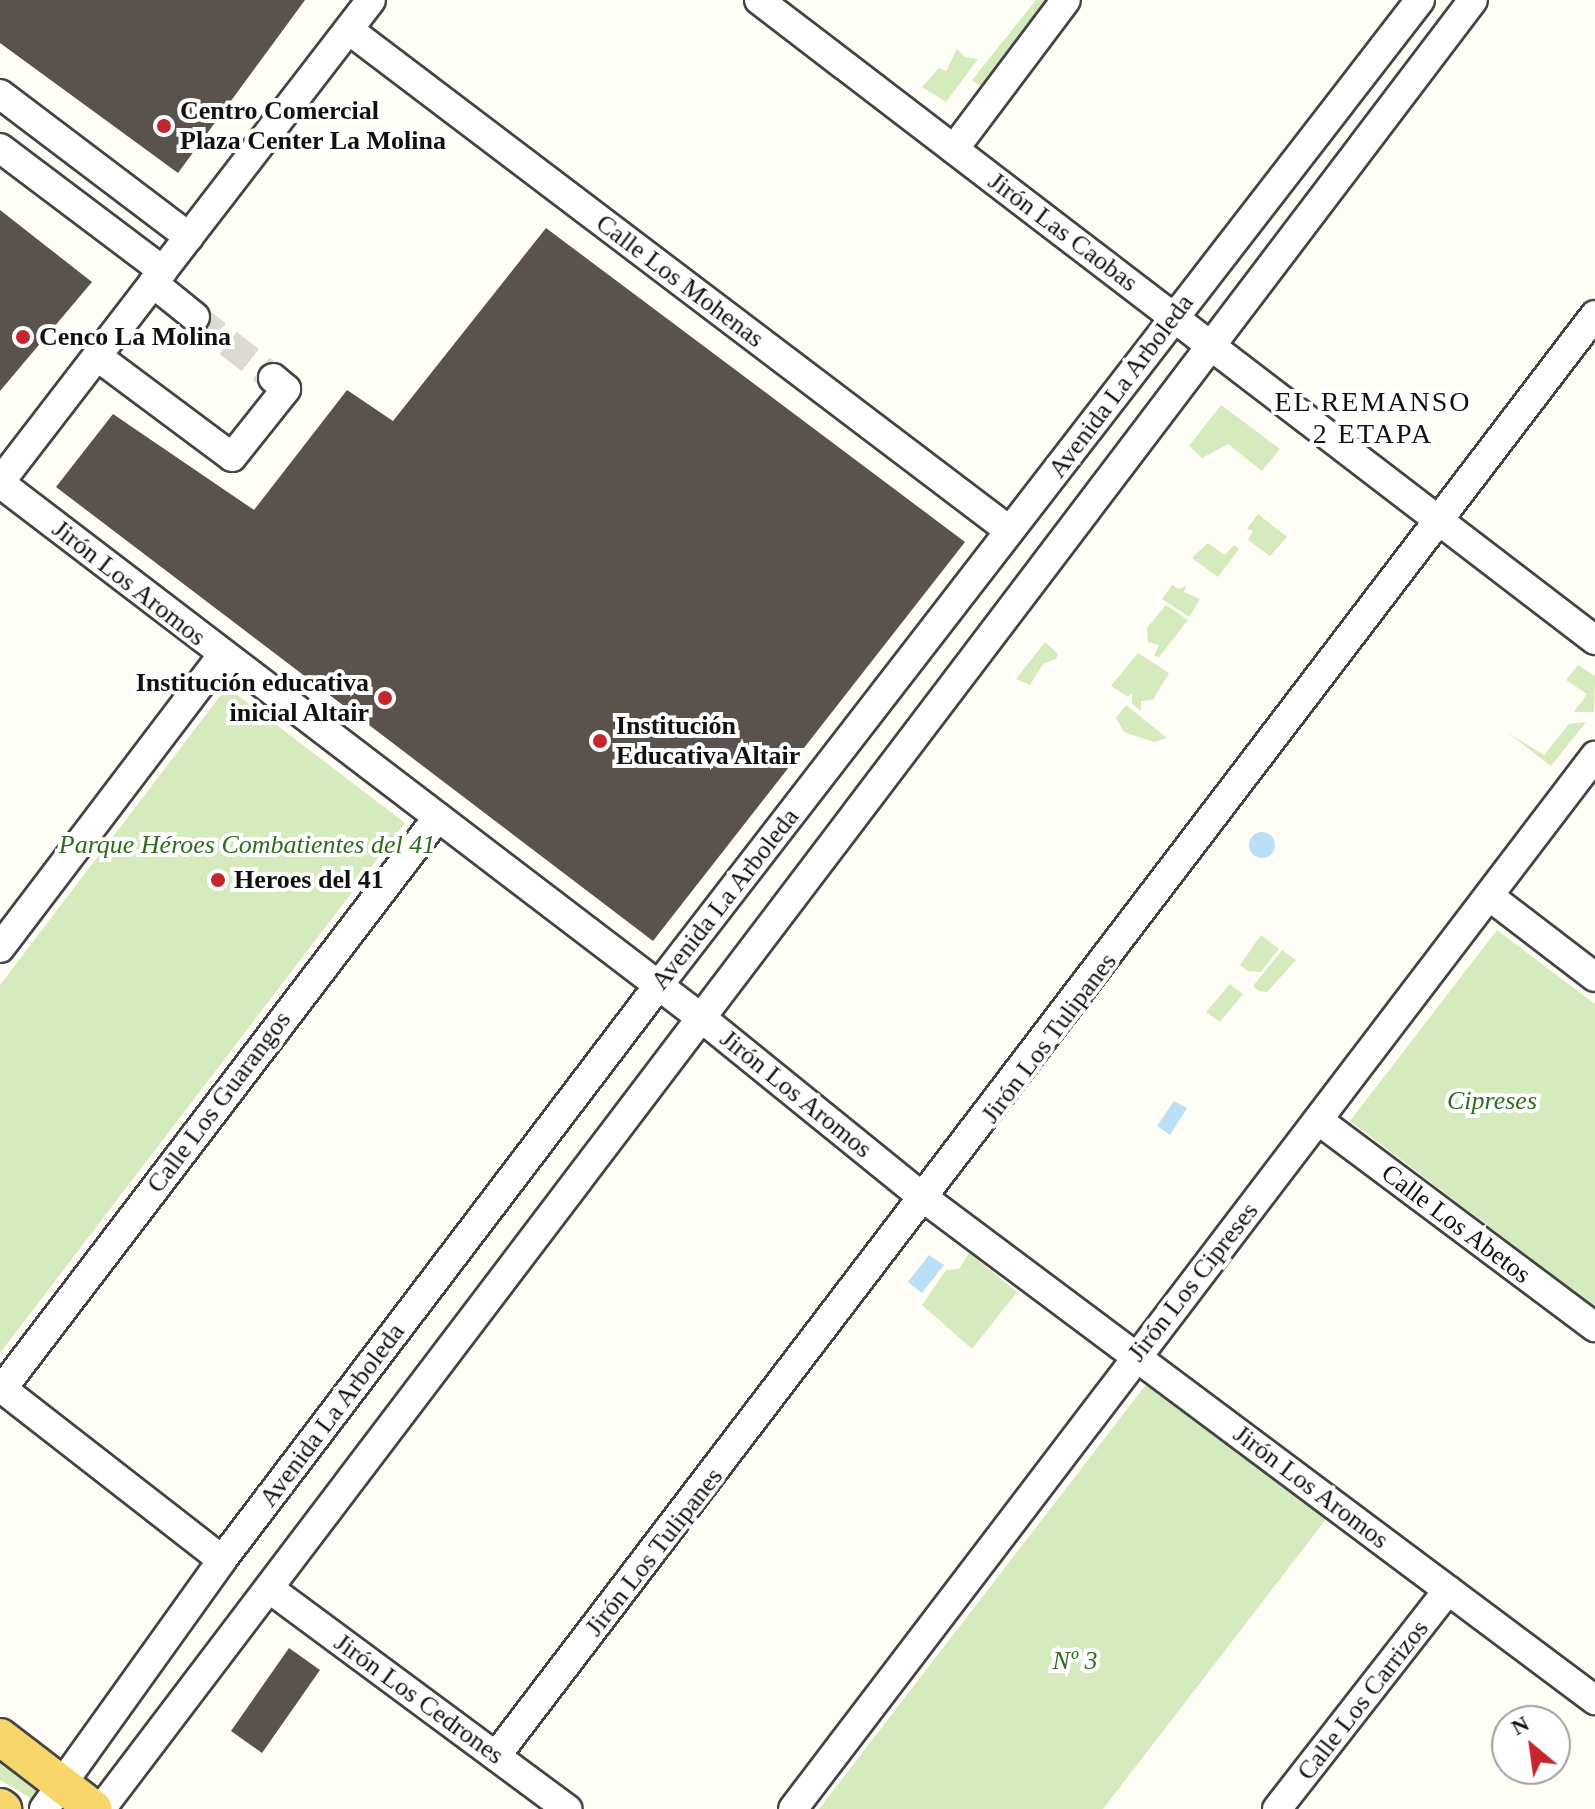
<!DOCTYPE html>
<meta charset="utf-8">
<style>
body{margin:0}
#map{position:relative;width:1595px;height:1809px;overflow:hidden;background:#fffdf5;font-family:Georgia,serif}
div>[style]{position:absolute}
.green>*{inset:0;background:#d5ebbd}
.water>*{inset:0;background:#b9e0f7}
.round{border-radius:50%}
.building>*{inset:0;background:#5a524d}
.minor-tunnel>*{height:28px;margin-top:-14px;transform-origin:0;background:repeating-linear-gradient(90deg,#dbdad3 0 28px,transparent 0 42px)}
.roads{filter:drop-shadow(2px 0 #444) drop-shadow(-2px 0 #444) drop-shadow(0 2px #444) drop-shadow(0 -2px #444)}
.minor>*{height:28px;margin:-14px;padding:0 14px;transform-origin:14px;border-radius:14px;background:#fff}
.major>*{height:36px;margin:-18px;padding:0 18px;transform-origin:18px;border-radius:18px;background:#f9d66b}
.dots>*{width:22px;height:22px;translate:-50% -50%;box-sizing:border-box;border:4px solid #fff;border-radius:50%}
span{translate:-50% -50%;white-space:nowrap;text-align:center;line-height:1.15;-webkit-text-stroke:8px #fff;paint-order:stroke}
.poi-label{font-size:26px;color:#111;font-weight:700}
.left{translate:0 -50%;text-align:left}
.right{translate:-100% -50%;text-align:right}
.street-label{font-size:26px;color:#111}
.park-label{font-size:26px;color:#2f6b1f;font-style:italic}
.neighbourhood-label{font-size:28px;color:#111;letter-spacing:2px}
.north{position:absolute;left:1491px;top:1705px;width:80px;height:80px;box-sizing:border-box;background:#fff;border:2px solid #a0a0a0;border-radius:50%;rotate:331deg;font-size:22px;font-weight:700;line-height:32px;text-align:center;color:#111}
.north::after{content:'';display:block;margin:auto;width:28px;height:36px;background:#c4262e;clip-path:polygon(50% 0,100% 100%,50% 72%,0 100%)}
</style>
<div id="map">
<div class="green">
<i style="clip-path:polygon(1036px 0,1047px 0,981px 87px,972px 80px)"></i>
<i style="clip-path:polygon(957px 49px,965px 57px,978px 59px,946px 102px,922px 87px,939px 68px,946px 71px)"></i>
<i style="clip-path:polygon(1221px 405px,1280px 449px,1262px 471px,1228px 444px,1202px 458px,1189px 446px)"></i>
<i style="clip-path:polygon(1258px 514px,1287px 537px,1270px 556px,1248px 540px,1253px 531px,1247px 529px)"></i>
<i style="clip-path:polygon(1208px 543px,1225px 555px,1234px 545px,1239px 549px,1218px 577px,1192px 558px)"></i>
<i style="clip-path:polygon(1172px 585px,1179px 589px,1186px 586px,1184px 592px,1200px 599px,1189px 617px,1162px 599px)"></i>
<i style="clip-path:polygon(1166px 605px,1188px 620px,1159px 657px,1154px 656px,1159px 645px,1148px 642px,1147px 628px)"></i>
<i style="clip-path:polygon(1045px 642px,1058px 654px,1056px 659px,1043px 664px,1030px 685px,1016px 679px)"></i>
<i style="clip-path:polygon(1138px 653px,1169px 673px,1153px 700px,1141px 701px,1141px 711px,1132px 704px,1132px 693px,1128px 697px,1111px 686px)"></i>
<i style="clip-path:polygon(1578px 665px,1595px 676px,1594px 712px,1574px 712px,1587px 694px,1566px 680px)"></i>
<i style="clip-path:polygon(227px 687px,405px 823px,0 1353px,0 985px)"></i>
<i style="clip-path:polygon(1126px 705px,1167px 738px,1154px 742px,1124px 732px,1116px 718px)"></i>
<i style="clip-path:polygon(1586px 722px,1551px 766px,1508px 733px,1544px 755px,1569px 724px)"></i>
<i style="clip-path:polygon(1497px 930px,1595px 1004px,1595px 1307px,1350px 1121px)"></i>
<i style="clip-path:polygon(1261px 935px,1279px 949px,1261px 972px,1248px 971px,1240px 965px)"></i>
<i style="clip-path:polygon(1282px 950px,1296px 960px,1267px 992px,1259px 991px,1253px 986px)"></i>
<i style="clip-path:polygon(1230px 984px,1243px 994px,1220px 1022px,1206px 1012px)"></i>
<i style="clip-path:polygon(969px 1253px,1017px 1292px,972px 1349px,922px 1305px,946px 1270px,959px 1269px)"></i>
<i style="clip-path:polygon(1148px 1382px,1327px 1518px,1103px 1809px,819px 1809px)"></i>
<i style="clip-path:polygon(0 1756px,41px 1788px,37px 1802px,0 1780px)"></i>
</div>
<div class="water">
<i class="round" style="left:1249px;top:832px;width:26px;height:26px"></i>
<i style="clip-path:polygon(1174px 1101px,1187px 1108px,1170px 1135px,1157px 1126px)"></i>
<i style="clip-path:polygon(929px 1255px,944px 1265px,922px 1293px,908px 1282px)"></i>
</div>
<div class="building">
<i style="clip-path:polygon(0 0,305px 0,178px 173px,0 43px)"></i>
<i style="clip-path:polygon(0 210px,92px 282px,0 391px)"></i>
<i style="clip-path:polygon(546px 228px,965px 542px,653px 941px,56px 487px,113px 414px,254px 510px,347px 390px,393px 421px)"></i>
<i style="clip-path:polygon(289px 1648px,320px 1670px,262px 1753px,231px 1731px)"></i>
</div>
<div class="minor-tunnel">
<i style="left:195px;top:317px;width:99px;rotate:38deg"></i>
</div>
<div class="roads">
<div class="minor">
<i style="left:759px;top:0;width:1053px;rotate:37.44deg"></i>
<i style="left:349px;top:30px;width:829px;rotate:37.16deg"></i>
<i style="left:0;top:94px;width:237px;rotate:37.1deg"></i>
<i style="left:0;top:148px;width:204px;rotate:37deg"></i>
<i style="left:954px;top:149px;width:186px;rotate:-53.1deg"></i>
<i style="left:153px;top:283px;width:54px;rotate:39deg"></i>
<i style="left:98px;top:357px;width:167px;rotate:36.7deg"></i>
<i style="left:232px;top:457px;width:87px;rotate:-51.5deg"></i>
<i style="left:286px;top:389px;width:17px;rotate:-140deg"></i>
<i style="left:0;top:482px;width:608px;rotate:-52.41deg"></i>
<i style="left:0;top:483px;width:885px;rotate:37.34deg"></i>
<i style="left:704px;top:1020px;width:284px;rotate:39deg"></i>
<i style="left:925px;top:1199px;width:837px;rotate:36.79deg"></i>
<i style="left:1489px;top:896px;width:133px;rotate:37.4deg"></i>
<i style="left:0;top:948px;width:368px;rotate:-52.8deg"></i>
<i style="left:1318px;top:1120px;width:346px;rotate:36.8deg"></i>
<i style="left:0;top:1387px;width:281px;rotate:37.9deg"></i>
<i style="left:2px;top:1389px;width:719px;rotate:-52.68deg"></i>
<i style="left:270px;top:1589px;width:370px;rotate:36.5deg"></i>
<i style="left:496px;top:1756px;width:1812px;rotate:-52.67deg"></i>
<i style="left:44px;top:1809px;width:306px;rotate:-54.4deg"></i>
<i style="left:222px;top:1560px;width:721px;rotate:-52.78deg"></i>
<i style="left:658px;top:986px;width:1246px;rotate:-52.3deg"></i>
<i style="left:101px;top:1809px;width:2270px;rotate:-52.82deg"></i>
<i style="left:793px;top:1809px;width:1324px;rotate:-52.71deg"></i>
<i style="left:1277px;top:1809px;width:278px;rotate:-52deg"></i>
</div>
<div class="major">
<i style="left:0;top:1737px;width:118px;rotate:37.5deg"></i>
<i style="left:0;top:1807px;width:4px;rotate:34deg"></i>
</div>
</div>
<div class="dots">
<i style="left:164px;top:126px;background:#c4262e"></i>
<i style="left:23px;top:337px;background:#c4262e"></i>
<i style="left:385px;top:698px;background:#c4262e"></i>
<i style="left:600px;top:741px;background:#c4262e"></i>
<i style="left:218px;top:880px;background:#c4262e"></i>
</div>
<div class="poi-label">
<span class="left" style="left:180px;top:126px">Centro Comercial<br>Plaza Center La Molina</span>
<span class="left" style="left:39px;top:337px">Cenco La Molina</span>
<span class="right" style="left:369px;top:698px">Institución educativa<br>inicial Altair</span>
<span class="left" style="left:616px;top:741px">Institución<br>Educativa Altair</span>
<span class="left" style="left:234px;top:880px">Heroes del 41</span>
</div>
<div class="street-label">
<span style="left:1063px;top:232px;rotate:37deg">Jirón Las Caobas</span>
<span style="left:680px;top:281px;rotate:37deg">Calle Los Mohenas</span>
<span style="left:1121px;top:386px;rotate:-53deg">Avenida La Arboleda</span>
<span style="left:129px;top:583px;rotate:38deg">Jirón Los Aromos</span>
<span style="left:725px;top:899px;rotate:-52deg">Avenida La Arboleda</span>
<span style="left:1049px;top:1038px;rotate:-53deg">Jirón Los Tulipanes</span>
<span style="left:796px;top:1094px;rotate:39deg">Jirón Los Aromos</span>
<span style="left:219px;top:1102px;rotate:-53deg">Calle Los Guarangos</span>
<span style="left:1456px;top:1224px;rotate:37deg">Calle Los Abetos</span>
<span style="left:1193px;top:1282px;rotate:-52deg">Jirón Los Cipreses</span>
<span style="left:332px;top:1415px;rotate:-53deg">Avenida La Arboleda</span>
<span style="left:1311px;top:1487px;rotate:37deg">Jirón Los Aromos</span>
<span style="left:654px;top:1552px;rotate:-52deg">Jirón Los Tulipanes</span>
<span style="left:419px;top:1699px;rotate:36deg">Jirón Los Cedrones</span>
<span style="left:1363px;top:1700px;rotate:-52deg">Calle Los Carrizos</span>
</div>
<div class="park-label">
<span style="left:247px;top:845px">Parque Héroes Combatientes del 41</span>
<span style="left:1492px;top:1101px">Cipreses</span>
<span style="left:1075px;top:1661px">Nº 3</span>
</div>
<div class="neighbourhood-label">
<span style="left:1373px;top:418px">EL REMANSO<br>2 ETAPA</span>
</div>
<div class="north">N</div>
</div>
